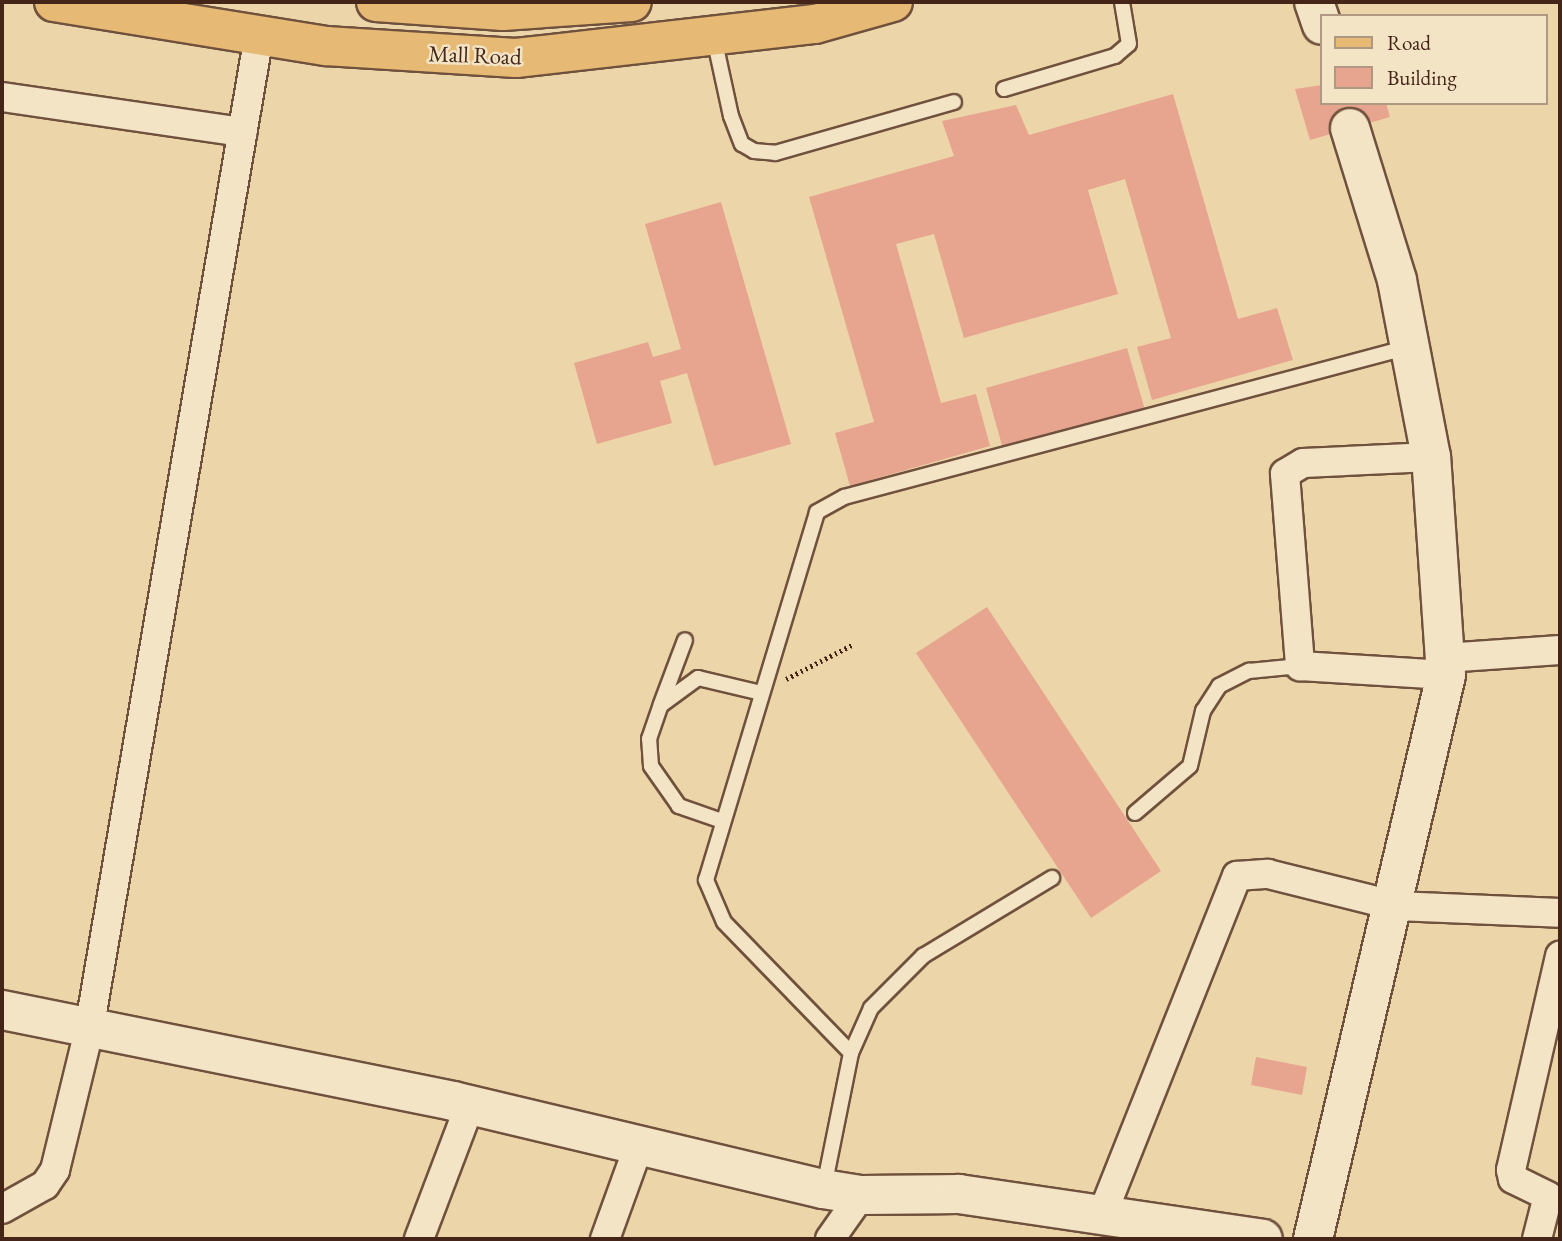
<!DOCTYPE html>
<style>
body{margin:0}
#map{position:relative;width:1562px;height:1241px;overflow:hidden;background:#ecd5a8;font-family:"EB Garamond",serif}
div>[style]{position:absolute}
.building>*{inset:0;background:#e7a590}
.path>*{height:4.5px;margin-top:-2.25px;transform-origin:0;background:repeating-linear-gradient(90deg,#462519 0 2px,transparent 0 5.5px)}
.roads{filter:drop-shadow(2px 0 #70513d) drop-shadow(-2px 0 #70513d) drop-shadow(0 2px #70513d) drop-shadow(0 -2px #70513d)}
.lane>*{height:14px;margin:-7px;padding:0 7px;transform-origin:7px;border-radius:7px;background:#f3e4c6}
.street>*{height:28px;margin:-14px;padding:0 14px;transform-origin:14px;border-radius:14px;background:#f3e4c6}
.secondary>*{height:38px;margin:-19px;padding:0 19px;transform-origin:19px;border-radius:19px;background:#f3e4c6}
.primary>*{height:38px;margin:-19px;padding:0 19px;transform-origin:19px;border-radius:19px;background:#e6ba74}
span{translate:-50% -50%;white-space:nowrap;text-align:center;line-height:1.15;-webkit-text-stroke:5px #f3e4c6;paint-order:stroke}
.street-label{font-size:23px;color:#462519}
.frame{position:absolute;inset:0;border:4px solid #462519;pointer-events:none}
.legend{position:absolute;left:1320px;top:14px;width:228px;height:91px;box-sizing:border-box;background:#f3e4c6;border:2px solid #ae9881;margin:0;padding:9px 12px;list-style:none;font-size:21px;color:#462519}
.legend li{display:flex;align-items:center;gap:14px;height:35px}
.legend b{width:35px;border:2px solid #ae9881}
</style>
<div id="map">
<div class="building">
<i style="clip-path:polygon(1322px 85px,1322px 103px,1386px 103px,1390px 117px,1310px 140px,1295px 89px)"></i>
<i style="clip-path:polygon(1173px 94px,1238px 319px,1277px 308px,1293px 360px,1152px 400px,1137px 347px,1171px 338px,1125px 179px,1088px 190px,1118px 294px,964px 338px,934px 234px,896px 244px,941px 403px,976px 394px,990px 446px,850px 486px,835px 433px,874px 422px,809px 197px,954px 156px,942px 121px,1016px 105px,1029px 135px)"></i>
<i style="clip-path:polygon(721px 202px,791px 444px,714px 466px,687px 373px,660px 381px,672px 423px,597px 444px,574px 363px,648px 342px,653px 357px,681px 349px,645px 224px)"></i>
<i style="clip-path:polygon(1127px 348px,1145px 410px,1003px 449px,986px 388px)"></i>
<i style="clip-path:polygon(987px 607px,1161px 871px,1091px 918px,916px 653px)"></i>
<i style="clip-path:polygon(1256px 1057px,1307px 1067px,1302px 1095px,1251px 1085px)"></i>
</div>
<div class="path">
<i style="left:786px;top:679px;width:74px;rotate:-27.3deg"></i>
</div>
<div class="roads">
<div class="lane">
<i style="left:714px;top:38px;width:80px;rotate:77.7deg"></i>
<i style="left:731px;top:116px;width:30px;rotate:69deg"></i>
<i style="left:742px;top:144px;width:14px;rotate:30deg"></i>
<i style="left:754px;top:151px;width:21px;rotate:5deg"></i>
<i style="left:775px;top:153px;width:186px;rotate:-15.9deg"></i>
<i style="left:1004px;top:89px;width:116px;rotate:-16.6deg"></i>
<i style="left:1115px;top:56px;width:18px;rotate:-41deg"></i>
<i style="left:1129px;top:44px;width:43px;rotate:-99.5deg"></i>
<i style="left:661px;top:704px;width:68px;rotate:-69.4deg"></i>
<i style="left:1135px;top:813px;width:72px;rotate:-40.5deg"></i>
<i style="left:1190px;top:766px;width:57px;rotate:-76.7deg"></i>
<i style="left:1203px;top:711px;width:30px;rotate:-57deg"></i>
<i style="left:1219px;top:686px;width:34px;rotate:-27deg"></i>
<i style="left:1249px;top:671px;width:51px;rotate:-5.6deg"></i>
<i style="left:722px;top:821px;width:46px;rotate:-160.8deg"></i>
<i style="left:679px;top:806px;width:49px;rotate:-125deg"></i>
<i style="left:651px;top:766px;width:27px;rotate:-94deg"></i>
<i style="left:649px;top:739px;width:36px;rotate:-71deg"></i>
<i style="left:661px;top:705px;width:46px;rotate:-36.1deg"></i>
<i style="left:698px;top:678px;width:65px;rotate:13.4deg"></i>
<i style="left:851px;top:1053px;width:182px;rotate:-134.1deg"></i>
<i style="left:724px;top:922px;width:46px;rotate:-113.2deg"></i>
<i style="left:706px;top:880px;width:384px;rotate:-73.2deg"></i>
<i style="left:817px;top:512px;width:31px;rotate:-29deg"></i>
<i style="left:844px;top:497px;width:585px;rotate:-14.87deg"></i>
<i style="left:824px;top:1187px;width:137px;rotate:-78.6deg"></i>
<i style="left:851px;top:1053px;width:49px;rotate:-66deg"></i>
<i style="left:871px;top:1008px;width:74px;rotate:-45deg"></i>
<i style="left:923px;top:956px;width:151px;rotate:-31.2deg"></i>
</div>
<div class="street">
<i style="left:2px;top:97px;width:243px;rotate:8.3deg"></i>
<i style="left:1431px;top:457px;width:128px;rotate:177.3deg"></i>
<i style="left:1303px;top:463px;width:21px;rotate:149deg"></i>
<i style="left:1285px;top:474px;width:193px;rotate:85.5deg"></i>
<i style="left:1300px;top:666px;width:146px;rotate:3.5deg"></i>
<i style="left:1445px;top:658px;width:115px;rotate:-4deg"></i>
<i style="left:2px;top:1209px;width:49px;rotate:-29.2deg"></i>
<i style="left:45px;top:1185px;width:18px;rotate:-56deg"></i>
<i style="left:55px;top:1170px;width:144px;rotate:-76.3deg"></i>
<i style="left:89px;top:1030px;width:1009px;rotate:-80.3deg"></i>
<i style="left:1102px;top:1215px;width:365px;rotate:-68.3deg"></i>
<i style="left:1237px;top:876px;width:31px;rotate:-4deg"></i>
<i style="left:1268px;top:874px;width:132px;rotate:14deg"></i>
<i style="left:1396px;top:906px;width:164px;rotate:2.4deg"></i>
<i style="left:419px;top:1239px;width:143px;rotate:-69.2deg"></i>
<i style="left:605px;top:1239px;width:100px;rotate:-70.1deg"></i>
<i style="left:830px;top:1239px;width:54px;rotate:-54.8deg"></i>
<i style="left:1537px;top:1239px;width:44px;rotate:-75.7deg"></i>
<i style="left:1548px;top:1196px;width:39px;rotate:-154deg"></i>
<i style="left:1513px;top:1179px;width:9px;rotate:-103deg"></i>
<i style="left:1511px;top:1170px;width:220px;rotate:-77.1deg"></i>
</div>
<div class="secondary">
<i style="left:1314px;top:2px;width:24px;rotate:71deg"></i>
<i style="left:2px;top:1010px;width:460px;rotate:11.4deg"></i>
<i style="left:453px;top:1101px;width:380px;rotate:13.4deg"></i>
<i style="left:823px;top:1189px;width:38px;rotate:9deg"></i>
<i style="left:861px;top:1195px;width:98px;rotate:-0.6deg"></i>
<i style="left:959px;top:1194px;width:307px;rotate:8.4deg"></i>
<i style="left:1313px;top:1239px;width:579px;rotate:-76.73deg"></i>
<i style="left:1446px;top:675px;width:219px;rotate:-93.9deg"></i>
<i style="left:1431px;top:457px;width:180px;rotate:-100.9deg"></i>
<i style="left:1397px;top:280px;width:159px;rotate:-107.2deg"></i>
</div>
<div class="primary">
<i style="left:54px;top:2px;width:276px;rotate:9.2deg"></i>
<i style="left:326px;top:46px;width:190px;rotate:3.6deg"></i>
<i style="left:516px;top:58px;width:301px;rotate:-6.5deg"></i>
<i style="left:815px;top:24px;width:81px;rotate:-15.8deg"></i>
<i style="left:376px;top:2px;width:127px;rotate:4.1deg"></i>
<i style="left:503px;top:11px;width:129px;rotate:-4deg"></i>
</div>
</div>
<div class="street-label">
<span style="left:475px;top:55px;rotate:2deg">Mall Road</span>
</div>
<div class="frame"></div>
<ul class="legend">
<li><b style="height:9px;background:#e6ba74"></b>Road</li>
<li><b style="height:19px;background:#e7a590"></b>Building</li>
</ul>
</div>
